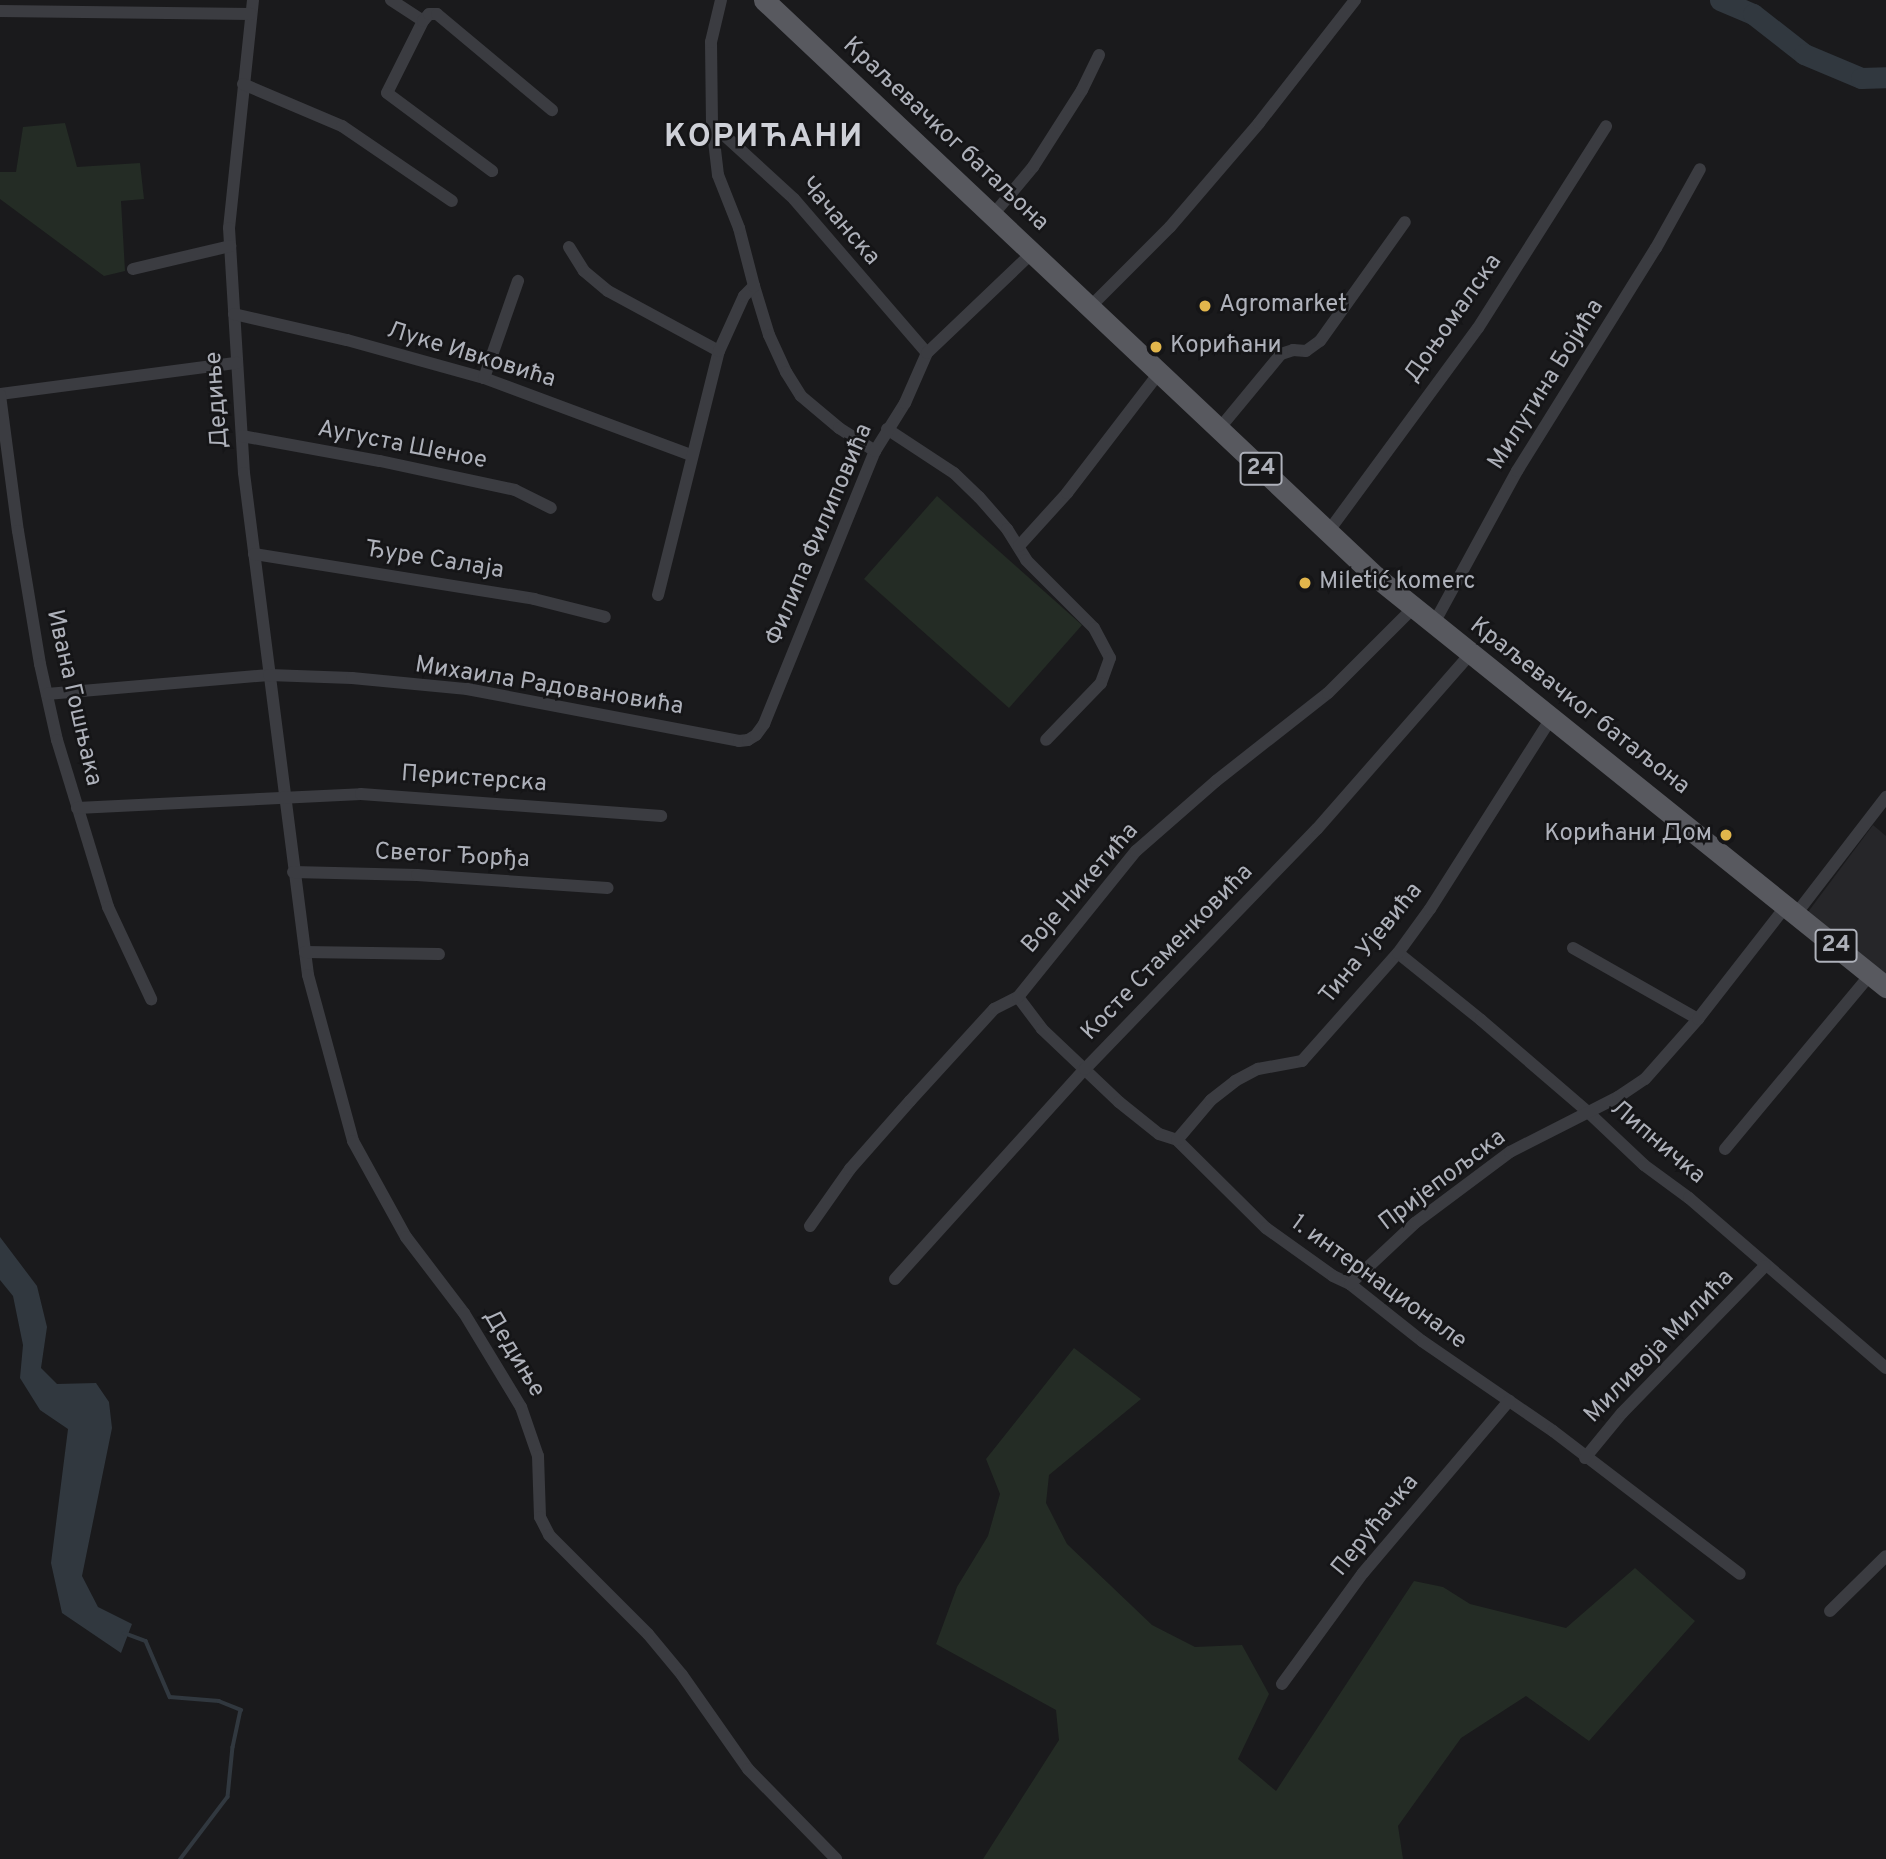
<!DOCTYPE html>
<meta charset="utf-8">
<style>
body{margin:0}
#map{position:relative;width:1886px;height:1859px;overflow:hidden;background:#1a1a1c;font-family:Overpass,sans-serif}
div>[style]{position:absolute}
.built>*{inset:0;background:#262629}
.green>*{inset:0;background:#242c25}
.water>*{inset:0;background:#31383f}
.stream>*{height:3.5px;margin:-1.75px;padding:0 1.75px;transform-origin:1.75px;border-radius:1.75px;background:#31383f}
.river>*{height:21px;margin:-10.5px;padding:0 10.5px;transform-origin:10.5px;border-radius:10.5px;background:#31383f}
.street>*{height:12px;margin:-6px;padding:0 6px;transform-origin:6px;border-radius:6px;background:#3b3c41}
.primary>*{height:21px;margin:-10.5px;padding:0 10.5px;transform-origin:10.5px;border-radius:10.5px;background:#58595f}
.dots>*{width:19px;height:19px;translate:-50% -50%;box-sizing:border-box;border:4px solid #151517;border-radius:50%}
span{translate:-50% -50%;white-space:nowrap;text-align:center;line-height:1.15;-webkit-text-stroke:5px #151517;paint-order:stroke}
.shield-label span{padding:2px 5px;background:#151517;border:2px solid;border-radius:5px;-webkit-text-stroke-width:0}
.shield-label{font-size:23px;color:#aeb1ba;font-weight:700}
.street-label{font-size:24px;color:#aeb1ba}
.poi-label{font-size:24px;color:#aeb1ba}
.left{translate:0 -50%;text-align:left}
.right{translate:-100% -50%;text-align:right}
.district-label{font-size:32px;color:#ced0d7;font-weight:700;letter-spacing:2px}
</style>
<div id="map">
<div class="built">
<i style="clip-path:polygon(1873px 825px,1886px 836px,1886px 974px,1808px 912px)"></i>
</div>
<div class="green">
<i style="clip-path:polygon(65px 123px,77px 167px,140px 163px,144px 199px,121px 201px,125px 271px,104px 276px,0 199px,0 172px,16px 172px,23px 127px)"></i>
<i style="clip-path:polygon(937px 496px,1082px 625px,1009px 708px,864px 579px)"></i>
<i style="clip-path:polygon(1074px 1348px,1141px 1399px,1049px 1475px,1046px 1503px,1067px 1544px,1152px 1625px,1195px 1647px,1242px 1645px,1269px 1694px,1238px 1759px,1276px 1791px,1414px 1581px,1443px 1587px,1470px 1604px,1566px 1628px,1635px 1568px,1695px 1621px,1589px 1741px,1526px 1696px,1461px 1738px,1398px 1826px,1403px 1859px,983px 1859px,1059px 1740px,1056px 1710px,936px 1644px,957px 1587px,988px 1536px,1000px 1494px,986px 1459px)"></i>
</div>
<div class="water">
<i style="clip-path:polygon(0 1237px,37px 1286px,47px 1327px,41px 1368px,57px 1384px,96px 1383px,109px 1402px,112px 1428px,82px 1576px,98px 1607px,132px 1624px,121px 1653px,62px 1613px,51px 1563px,68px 1429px,40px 1410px,20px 1378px,23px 1345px,13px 1296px,0 1280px)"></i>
</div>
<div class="stream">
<i style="left:124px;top:1633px;width:23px;rotate:20deg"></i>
<i style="left:146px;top:1641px;width:61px;rotate:66.8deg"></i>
<i style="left:170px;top:1697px;width:49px;rotate:4.7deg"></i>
<i style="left:219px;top:1701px;width:24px;rotate:22deg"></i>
<i style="left:241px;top:1710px;width:38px;rotate:102deg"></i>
<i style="left:233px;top:1747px;width:50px;rotate:95.7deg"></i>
<i style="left:228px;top:1797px;width:78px;rotate:127.2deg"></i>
</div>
<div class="river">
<i style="left:1720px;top:0;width:36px;rotate:23deg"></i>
<i style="left:1753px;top:14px;width:65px;rotate:38.1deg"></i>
<i style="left:1804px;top:54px;width:62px;rotate:22.8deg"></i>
<i style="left:1861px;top:78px;width:25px;rotate:-2deg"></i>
</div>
<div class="street">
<i style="left:253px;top:0;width:229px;rotate:96deg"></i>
<i style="left:229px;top:228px;width:245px;rotate:86.5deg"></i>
<i style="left:244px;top:473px;width:506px;rotate:82.73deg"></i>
<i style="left:308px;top:975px;width:172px;rotate:74.8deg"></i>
<i style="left:353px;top:1141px;width:110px;rotate:61.1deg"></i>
<i style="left:406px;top:1237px;width:96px;rotate:52.7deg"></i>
<i style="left:464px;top:1313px;width:110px;rotate:58.8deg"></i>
<i style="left:521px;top:1407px;width:52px;rotate:70.9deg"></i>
<i style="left:538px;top:1456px;width:61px;rotate:88.1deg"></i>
<i style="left:540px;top:1517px;width:20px;rotate:63deg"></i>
<i style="left:549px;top:1535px;width:140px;rotate:45deg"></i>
<i style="left:648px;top:1634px;width:53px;rotate:50.3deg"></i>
<i style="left:682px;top:1675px;width:115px;rotate:54.9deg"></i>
<i style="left:748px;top:1769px;width:126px;rotate:45.6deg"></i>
<i style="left:391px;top:0;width:38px;rotate:33deg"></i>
<i style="left:423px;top:21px;width:80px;rotate:116.6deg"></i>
<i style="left:387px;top:93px;width:131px;rotate:36.6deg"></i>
<i style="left:0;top:11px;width:251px;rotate:0.7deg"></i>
<i style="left:423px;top:21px;width:9px;rotate:-49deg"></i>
<i style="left:429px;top:14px;width:8px"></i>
<i style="left:437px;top:14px;width:150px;rotate:39.9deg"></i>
<i style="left:243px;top:84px;width:108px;rotate:23deg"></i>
<i style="left:342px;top:126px;width:133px;rotate:34.3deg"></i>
<i style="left:712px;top:124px;width:111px;rotate:42.4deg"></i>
<i style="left:794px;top:199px;width:203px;rotate:49.2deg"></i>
<i style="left:992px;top:216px;width:64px;rotate:-50.1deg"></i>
<i style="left:1033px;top:167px;width:91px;rotate:-57.5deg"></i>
<i style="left:1082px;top:90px;width:39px;rotate:-64deg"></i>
<i style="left:569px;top:247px;width:28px;rotate:58deg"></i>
<i style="left:584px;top:271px;width:31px;rotate:40deg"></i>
<i style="left:608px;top:291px;width:126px;rotate:28.4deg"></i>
<i style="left:133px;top:269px;width:100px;rotate:-13.3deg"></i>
<i style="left:754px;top:286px;width:51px;rotate:73deg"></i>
<i style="left:769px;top:335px;width:41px;rotate:65.3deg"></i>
<i style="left:786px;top:372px;width:28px;rotate:58deg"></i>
<i style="left:801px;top:396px;width:50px;rotate:40.1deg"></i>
<i style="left:839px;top:428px;width:43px;rotate:32.6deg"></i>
<i style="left:1090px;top:307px;width:113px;rotate:-45deg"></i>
<i style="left:1170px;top:227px;width:137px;rotate:-49.4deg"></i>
<i style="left:1259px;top:123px;width:156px;rotate:-52deg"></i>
<i style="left:234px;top:314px;width:116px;rotate:13deg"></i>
<i style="left:347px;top:340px;width:142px;rotate:15.5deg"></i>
<i style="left:484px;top:378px;width:221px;rotate:20.4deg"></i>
<i style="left:484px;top:378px;width:103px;rotate:-70.7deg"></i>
<i style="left:0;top:394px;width:239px;rotate:-7.5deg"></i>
<i style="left:0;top:395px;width:137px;rotate:82.5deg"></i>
<i style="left:18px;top:531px;width:135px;rotate:80.6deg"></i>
<i style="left:40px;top:664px;width:78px;rotate:77.4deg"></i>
<i style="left:57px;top:740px;width:175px;rotate:73deg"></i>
<i style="left:108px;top:907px;width:102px;rotate:64.9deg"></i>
<i style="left:887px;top:429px;width:80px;rotate:33.3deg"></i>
<i style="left:954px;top:473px;width:35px;rotate:44deg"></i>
<i style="left:979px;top:497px;width:43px;rotate:48.8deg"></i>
<i style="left:1007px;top:529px;width:36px;rotate:58deg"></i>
<i style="left:1026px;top:560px;width:96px;rotate:45deg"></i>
<i style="left:1094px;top:628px;width:34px;rotate:62deg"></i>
<i style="left:1110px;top:658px;width:27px;rotate:110deg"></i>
<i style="left:1101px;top:683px;width:79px;rotate:134deg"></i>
<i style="left:1219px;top:429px;width:97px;rotate:-50.4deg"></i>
<i style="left:1281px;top:354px;width:13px;rotate:-18deg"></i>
<i style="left:1293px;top:350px;width:13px;rotate:4deg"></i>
<i style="left:1306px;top:351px;width:17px;rotate:-36deg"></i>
<i style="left:1320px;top:341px;width:146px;rotate:-54.5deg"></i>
<i style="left:242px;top:436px;width:140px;rotate:10.3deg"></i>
<i style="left:380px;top:461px;width:138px;rotate:12.1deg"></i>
<i style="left:515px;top:490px;width:40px;rotate:26.6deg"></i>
<i style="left:1328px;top:532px;width:253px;rotate:-53.7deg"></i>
<i style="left:1478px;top:328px;width:239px;rotate:-57.6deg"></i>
<i style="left:1019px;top:546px;width:72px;rotate:-47.8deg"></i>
<i style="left:1067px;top:493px;width:151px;rotate:-52.5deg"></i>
<i style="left:254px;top:554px;width:284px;rotate:9.1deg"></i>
<i style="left:534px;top:599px;width:73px;rotate:14.2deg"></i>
<i style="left:658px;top:595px;width:252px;rotate:-76deg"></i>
<i style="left:719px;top:351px;width:60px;rotate:-65.6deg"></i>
<i style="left:744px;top:296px;width:14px;rotate:-45deg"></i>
<i style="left:754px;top:286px;width:60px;rotate:-104.5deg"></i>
<i style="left:739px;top:228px;width:57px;rotate:-111.6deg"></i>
<i style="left:718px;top:175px;width:51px;rotate:-96.7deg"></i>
<i style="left:712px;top:124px;width:82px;rotate:-90.7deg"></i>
<i style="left:711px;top:42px;width:43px;rotate:-76.6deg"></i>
<i style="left:1433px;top:625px;width:175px;rotate:-61.4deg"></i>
<i style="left:1517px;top:471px;width:263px;rotate:-58.1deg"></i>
<i style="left:1656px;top:248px;width:90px;rotate:-60.9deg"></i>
<i style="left:47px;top:694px;width:223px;rotate:-4.9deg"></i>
<i style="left:269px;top:675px;width:83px;rotate:2.1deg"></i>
<i style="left:352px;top:678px;width:116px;rotate:5.5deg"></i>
<i style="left:467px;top:689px;width:277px;rotate:10.8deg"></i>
<i style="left:739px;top:741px;width:9px;rotate:-6deg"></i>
<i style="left:748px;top:740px;width:9px;rotate:-32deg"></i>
<i style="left:756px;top:735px;width:14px;rotate:-54deg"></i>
<i style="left:764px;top:724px;width:295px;rotate:-67.9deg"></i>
<i style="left:875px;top:451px;width:57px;rotate:-58deg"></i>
<i style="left:905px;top:403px;width:55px;rotate:-66.3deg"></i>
<i style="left:927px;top:353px;width:145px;rotate:-43.6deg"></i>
<i style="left:77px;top:808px;width:284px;rotate:-2.8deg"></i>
<i style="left:361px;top:794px;width:301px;rotate:4.2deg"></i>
<i style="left:293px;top:872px;width:124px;rotate:1.4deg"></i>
<i style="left:417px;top:875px;width:191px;rotate:3.9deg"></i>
<i style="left:1796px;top:914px;width:148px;rotate:-52.4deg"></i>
<i style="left:1573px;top:948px;width:144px;rotate:29.6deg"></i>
<i style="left:305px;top:952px;width:134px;rotate:0.9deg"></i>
<i style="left:1398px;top:953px;width:107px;rotate:38.9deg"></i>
<i style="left:1481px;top:1020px;width:143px;rotate:40.7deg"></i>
<i style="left:1589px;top:1113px;width:76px;rotate:43.4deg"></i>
<i style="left:1644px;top:1165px;width:56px;rotate:36.3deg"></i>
<i style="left:1689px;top:1198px;width:260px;rotate:40.8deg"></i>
<i style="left:1018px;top:997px;width:40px;rotate:53deg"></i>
<i style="left:1042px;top:1029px;width:106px;rotate:43.5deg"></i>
<i style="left:1119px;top:1102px;width:51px;rotate:38.7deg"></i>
<i style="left:1159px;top:1134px;width:19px;rotate:18deg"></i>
<i style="left:1177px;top:1140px;width:125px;rotate:44.7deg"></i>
<i style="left:1266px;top:1228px;width:82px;rotate:35.6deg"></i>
<i style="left:1333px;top:1276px;width:19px;rotate:25deg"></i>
<i style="left:1350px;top:1284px;width:92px;rotate:38.4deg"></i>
<i style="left:1422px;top:1341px;width:159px;rotate:34.5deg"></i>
<i style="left:1553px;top:1431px;width:235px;rotate:37.4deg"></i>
<i style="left:1177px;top:1140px;width:52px;rotate:-49.6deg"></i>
<i style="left:1211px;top:1100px;width:31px;rotate:-38deg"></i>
<i style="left:1235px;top:1081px;width:26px;rotate:-28deg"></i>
<i style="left:1258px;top:1069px;width:45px;rotate:-10.3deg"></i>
<i style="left:1302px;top:1061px;width:144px;rotate:-48.4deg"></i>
<i style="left:1398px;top:953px;width:54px;rotate:-54deg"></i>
<i style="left:1430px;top:909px;width:226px;rotate:-57.6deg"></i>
<i style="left:1725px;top:1149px;width:228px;rotate:-50.2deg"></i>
<i style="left:810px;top:1226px;width:70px;rotate:-54.9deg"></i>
<i style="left:850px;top:1169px;width:91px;rotate:-48.6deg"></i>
<i style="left:910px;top:1101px;width:125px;rotate:-47.6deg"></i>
<i style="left:994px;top:1009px;width:27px;rotate:-27deg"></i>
<i style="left:1018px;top:997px;width:188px;rotate:-51.1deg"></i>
<i style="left:1136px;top:851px;width:106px;rotate:-41.2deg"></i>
<i style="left:1216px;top:781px;width:142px;rotate:-38.2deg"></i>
<i style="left:1328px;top:693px;width:120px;rotate:-45deg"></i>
<i style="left:895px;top:1279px;width:283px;rotate:-47.9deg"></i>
<i style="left:1085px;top:1069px;width:334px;rotate:-46deg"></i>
<i style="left:1317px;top:829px;width:232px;rotate:-48.8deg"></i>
<i style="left:1350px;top:1284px;width:89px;rotate:-43.2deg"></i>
<i style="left:1415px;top:1223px;width:119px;rotate:-36.8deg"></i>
<i style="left:1510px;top:1152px;width:121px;rotate:-27deg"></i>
<i style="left:1618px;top:1097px;width:32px;rotate:-34deg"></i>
<i style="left:1645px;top:1079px;width:80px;rotate:-48.5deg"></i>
<i style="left:1698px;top:1019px;width:143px;rotate:-52.1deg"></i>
<i style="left:1585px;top:1458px;width:58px;rotate:-50.6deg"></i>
<i style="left:1622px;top:1413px;width:205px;rotate:-45.8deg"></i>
<i style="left:1830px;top:1611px;width:78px;rotate:-44.5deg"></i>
<i style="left:1282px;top:1684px;width:137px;rotate:-53.9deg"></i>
<i style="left:1363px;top:1573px;width:226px;rotate:-49.7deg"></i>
</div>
<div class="primary">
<i style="left:764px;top:0;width:840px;rotate:43.31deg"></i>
<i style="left:1375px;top:576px;width:656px;rotate:38.81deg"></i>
</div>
<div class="dots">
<i style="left:1205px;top:306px;background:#e2b64c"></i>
<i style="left:1156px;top:347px;background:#e2b64c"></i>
<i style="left:1305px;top:583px;background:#e2b64c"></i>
<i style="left:1726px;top:835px;background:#e2b64c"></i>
</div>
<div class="shield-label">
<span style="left:1261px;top:469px">24</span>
<span style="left:1836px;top:946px">24</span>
</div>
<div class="street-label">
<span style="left:945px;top:135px;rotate:43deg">Краљевачког батаљона</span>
<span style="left:839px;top:222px;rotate:49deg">Чачанска</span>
<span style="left:1454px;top:319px;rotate:-55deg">Доњомалска</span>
<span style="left:471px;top:356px;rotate:17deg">Луке Ивковића</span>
<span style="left:1547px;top:385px;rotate:-58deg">Милутина Бојића</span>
<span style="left:218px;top:400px;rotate:-94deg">Дедиње</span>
<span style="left:402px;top:446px;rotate:11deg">Аугуста Шеное</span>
<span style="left:820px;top:535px;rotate:-67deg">Филипа Филиповића</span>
<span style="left:434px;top:561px;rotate:9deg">Ђуре Салаја</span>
<span style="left:549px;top:687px;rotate:9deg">Михаила Радовановића</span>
<span style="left:73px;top:698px;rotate:77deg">Ивана Гошњака</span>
<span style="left:1579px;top:707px;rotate:38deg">Краљевачког батаљона</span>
<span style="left:474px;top:780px;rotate:4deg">Перистерска</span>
<span style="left:452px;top:857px;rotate:3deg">Светог Ђорђа</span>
<span style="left:1081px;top:889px;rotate:-49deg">Воје Никетића</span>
<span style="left:1372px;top:944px;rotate:-51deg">Тина Ујевића</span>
<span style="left:1168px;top:953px;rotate:-46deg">Косте Стаменковића</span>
<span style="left:1657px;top:1143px;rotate:40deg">Липничка</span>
<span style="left:1443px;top:1181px;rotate:-37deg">Пријепољска</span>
<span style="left:1378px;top:1283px;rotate:36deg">1. интернационале</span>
<span style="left:1660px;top:1347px;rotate:-46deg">Миливоја Милића</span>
<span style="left:513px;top:1354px;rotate:59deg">Дедиње</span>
<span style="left:1376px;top:1526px;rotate:-51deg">Перућачка</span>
</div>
<div class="poi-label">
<span class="left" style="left:1219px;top:306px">Agromarket</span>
<span class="left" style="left:1170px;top:347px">Корићани</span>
<span class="left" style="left:1319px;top:583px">Miletić komerc</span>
<span class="right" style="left:1712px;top:835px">Корићани Дом</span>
</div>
<div class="district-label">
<span style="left:764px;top:138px">КОРИЋАНИ</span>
</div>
</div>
